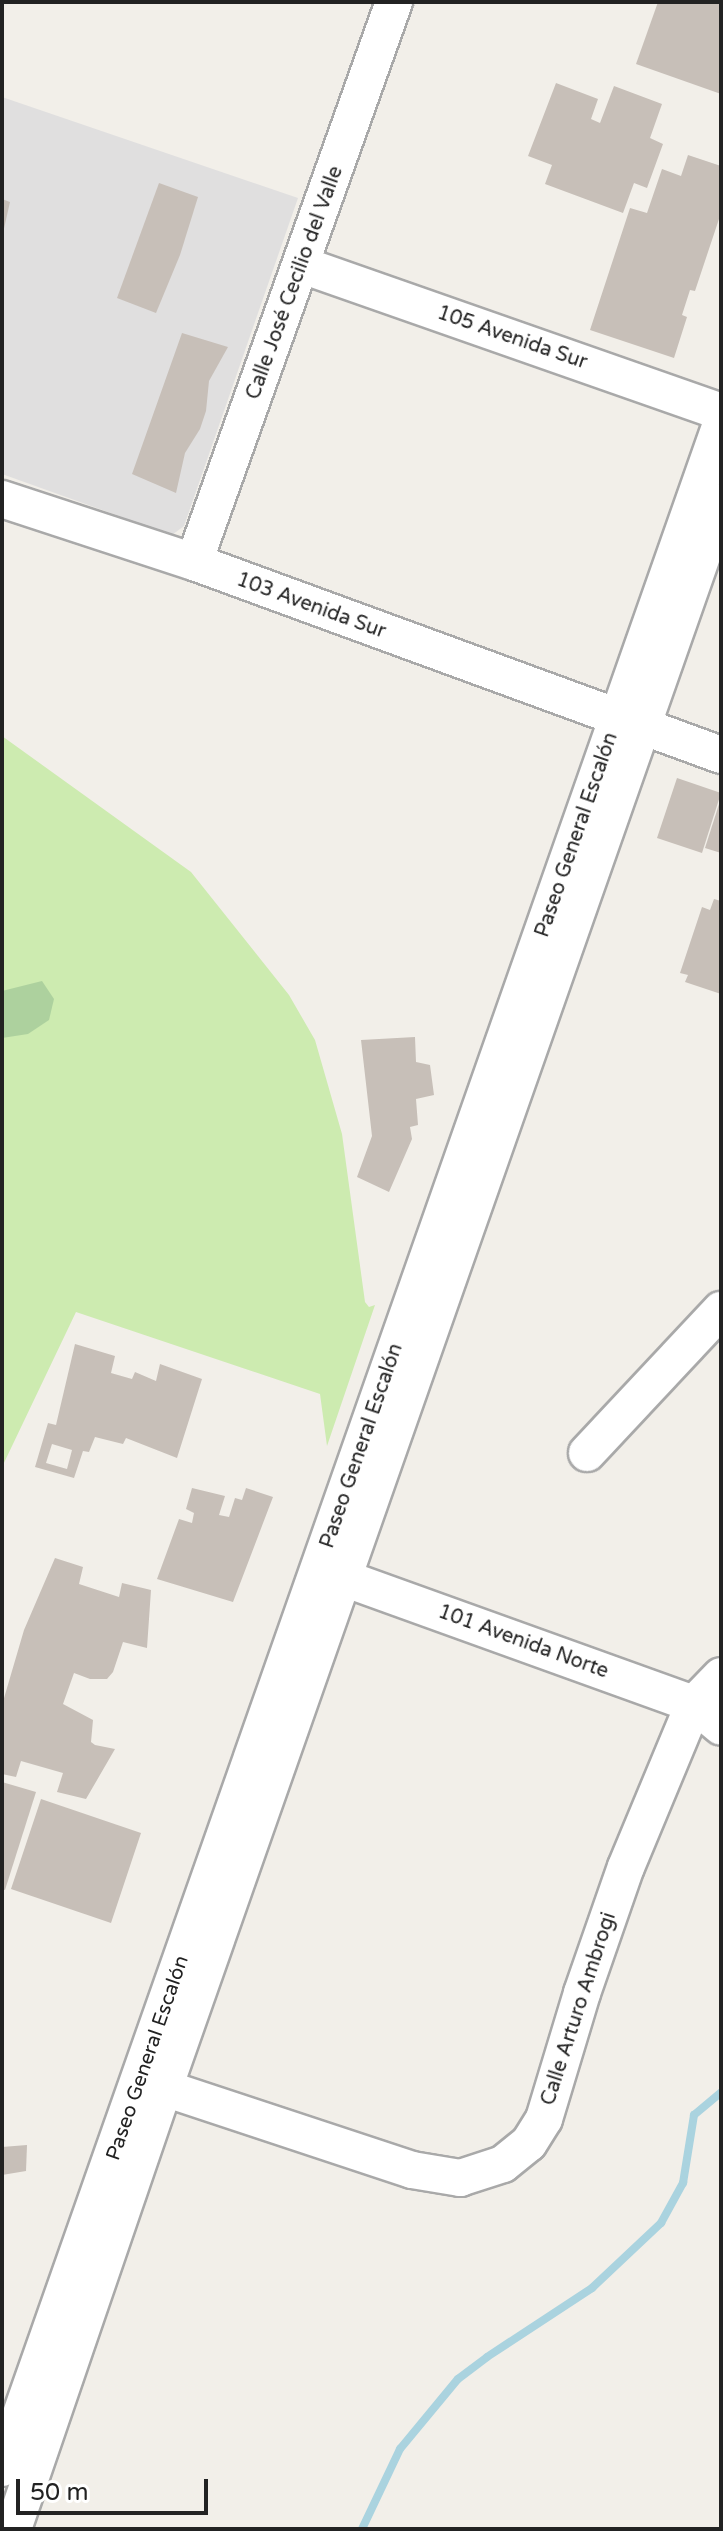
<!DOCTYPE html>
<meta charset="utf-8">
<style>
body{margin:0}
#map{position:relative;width:723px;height:2531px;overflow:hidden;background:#f2efe9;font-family:"Varela Round",sans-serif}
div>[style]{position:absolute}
.residential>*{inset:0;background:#e0dfdf}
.grass>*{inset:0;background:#cdebb0}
.forest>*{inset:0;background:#add19e}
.stream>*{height:8px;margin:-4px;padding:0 4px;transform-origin:4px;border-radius:4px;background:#aad3df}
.building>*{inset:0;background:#c7bfb8}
.roads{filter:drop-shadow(2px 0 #a9a9a9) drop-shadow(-2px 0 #a9a9a9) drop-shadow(0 2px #a9a9a9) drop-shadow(0 -2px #a9a9a9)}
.minor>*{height:36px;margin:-18px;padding:0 18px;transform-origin:18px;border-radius:18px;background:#fff}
span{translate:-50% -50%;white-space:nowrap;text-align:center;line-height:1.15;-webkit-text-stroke:7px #fff;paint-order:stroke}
.street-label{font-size:20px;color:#222}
.frame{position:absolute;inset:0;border:4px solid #222;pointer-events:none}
.scale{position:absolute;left:16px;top:2479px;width:192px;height:36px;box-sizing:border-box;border:4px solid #222;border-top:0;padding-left:10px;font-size:24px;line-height:28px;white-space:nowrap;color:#222;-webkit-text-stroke:6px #fff;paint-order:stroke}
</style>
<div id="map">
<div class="residential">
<i style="clip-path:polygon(2px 97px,298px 198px,184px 526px,172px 535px,2px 474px)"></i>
</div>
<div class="grass">
<i style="clip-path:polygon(2px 736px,191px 872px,289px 995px,315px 1040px,342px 1134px,365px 1302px,369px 1307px,375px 1305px,327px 1446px,320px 1394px,76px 1312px,2px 1467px)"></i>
</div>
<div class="forest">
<i style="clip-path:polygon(42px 981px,54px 999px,49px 1020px,28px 1034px,2px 1038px,2px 991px)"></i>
</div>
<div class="stream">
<i style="left:362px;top:2529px;width:89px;rotate:-64.6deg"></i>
<i style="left:400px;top:2449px;width:91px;rotate:-50.4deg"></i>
<i style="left:458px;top:2379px;width:36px;rotate:-37deg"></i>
<i style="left:487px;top:2357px;width:126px;rotate:-33.3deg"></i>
<i style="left:592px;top:2288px;width:95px;rotate:-43.3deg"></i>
<i style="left:661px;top:2223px;width:46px;rotate:-61.2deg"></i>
<i style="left:683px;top:2183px;width:69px;rotate:-80.8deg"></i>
<i style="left:694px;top:2115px;width:35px;rotate:-40deg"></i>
</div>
<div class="building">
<i style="clip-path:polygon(658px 2px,721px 2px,721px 94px,636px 64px)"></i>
<i style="clip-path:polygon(556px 83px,598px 99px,591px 119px,600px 123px,614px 86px,662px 104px,650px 138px,663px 144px,647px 188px,634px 183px,623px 213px,545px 184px,552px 165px,528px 156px)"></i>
<i style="clip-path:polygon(688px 155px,721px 166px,721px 213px,695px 291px,690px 290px,682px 315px,687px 317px,674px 358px,590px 330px,630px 208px,647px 213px,662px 169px,681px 176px)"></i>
<i style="clip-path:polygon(159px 183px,198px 197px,180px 255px,156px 313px,117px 298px)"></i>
<i style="clip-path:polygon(2px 199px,10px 202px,3px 233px,2px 233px)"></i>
<i style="clip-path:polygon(182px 333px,228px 347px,209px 381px,206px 411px,200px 429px,185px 453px,176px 493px,132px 474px)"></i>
<i style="clip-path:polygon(677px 778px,721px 793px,702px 853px,657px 838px)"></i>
<i style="clip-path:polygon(720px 801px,721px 801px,721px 853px,705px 848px)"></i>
<i style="clip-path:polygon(714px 899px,721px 901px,721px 994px,685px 982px,688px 975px,680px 973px,702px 907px,710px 910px)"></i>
<i style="clip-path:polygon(415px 1037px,416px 1062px,430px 1065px,434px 1095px,416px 1099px,418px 1125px,410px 1127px,412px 1139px,389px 1192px,357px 1177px,372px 1136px,361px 1040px)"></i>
<i style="clip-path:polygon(evenodd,75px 1344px,115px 1356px,111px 1373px,132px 1379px,135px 1372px,156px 1381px,160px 1364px,202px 1379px,177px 1458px,126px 1438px,123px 1444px,95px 1437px,89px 1452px,83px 1451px,74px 1478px,35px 1467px,48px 1423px,56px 1425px,75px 1344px,52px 1444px,72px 1450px,67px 1469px,46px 1463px,52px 1444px)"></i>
<i style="clip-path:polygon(192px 1488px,225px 1496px,219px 1515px,229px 1517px,235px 1498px,242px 1500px,246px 1488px,273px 1497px,233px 1602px,157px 1579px,179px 1519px,192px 1523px,194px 1513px,186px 1509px)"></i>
<i style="clip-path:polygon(55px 1558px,83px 1567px,79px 1584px,119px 1597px,122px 1583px,151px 1590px,147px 1648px,123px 1642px,113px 1672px,107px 1679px,90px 1679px,74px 1673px,63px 1704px,93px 1720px,91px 1742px,95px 1745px,115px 1749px,86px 1799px,57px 1792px,63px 1773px,21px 1761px,16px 1777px,2px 1774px,2px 1705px,24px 1630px)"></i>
<i style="clip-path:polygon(2px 1782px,36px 1792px,5px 1890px,2px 1889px)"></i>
<i style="clip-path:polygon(41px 1799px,141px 1833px,111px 1923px,11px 1889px)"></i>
<i style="clip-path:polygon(27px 2145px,26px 2171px,2px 2175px,2px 2147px)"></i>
</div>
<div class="roads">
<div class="minor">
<i style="left:302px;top:265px;width:444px;rotate:19.3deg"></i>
<i style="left:2px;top:499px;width:202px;rotate:18.2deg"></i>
<i style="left:194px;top:562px;width:561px;rotate:20.11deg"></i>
<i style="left:194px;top:562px;width:595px;rotate:-70.35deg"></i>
<i style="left:587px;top:1453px;width:196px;rotate:-46.9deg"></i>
<i style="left:324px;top:1571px;width:393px;rotate:19.8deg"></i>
<i style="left:694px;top:1704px;width:35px;rotate:40deg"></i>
<i style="left:140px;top:2080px;width:287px;rotate:18.3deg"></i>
<i style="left:412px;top:2170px;width:49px;rotate:9.5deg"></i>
<i style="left:460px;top:2178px;width:45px;rotate:-18deg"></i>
<i style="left:503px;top:2164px;width:33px;rotate:-39deg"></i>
<i style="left:529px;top:2143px;width:28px;rotate:-58deg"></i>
<i style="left:544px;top:2119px;width:132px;rotate:-73.2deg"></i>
<i style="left:582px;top:1993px;width:133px;rotate:-70.8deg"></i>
<i style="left:626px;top:1867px;width:177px;rotate:-67.4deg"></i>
<i style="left:694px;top:1704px;width:39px;rotate:-46deg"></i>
<i style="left:2px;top:2468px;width:2167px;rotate:-70.62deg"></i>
<i style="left:13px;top:2529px;width:466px;rotate:-71.1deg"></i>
<i style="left:164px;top:2088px;width:1681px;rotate:-70.65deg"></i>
</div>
</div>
<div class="street-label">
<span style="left:295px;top:283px;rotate:-70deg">Calle José Cecilio del Valle</span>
<span style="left:512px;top:338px;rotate:19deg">105 Avenida Sur</span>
<span style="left:311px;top:606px;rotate:20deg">103 Avenida Sur</span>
<span style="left:577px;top:835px;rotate:-71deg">Paseo General Escalón</span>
<span style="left:362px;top:1446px;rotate:-71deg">Paseo General Escalón</span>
<span style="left:523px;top:1642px;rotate:20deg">101 Avenida Norte</span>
<span style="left:579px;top:2009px;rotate:-72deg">Calle Arturo Ambrogi</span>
<span style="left:148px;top:2058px;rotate:-71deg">Paseo General Escalón</span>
</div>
<div class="frame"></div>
<div class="scale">50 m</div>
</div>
